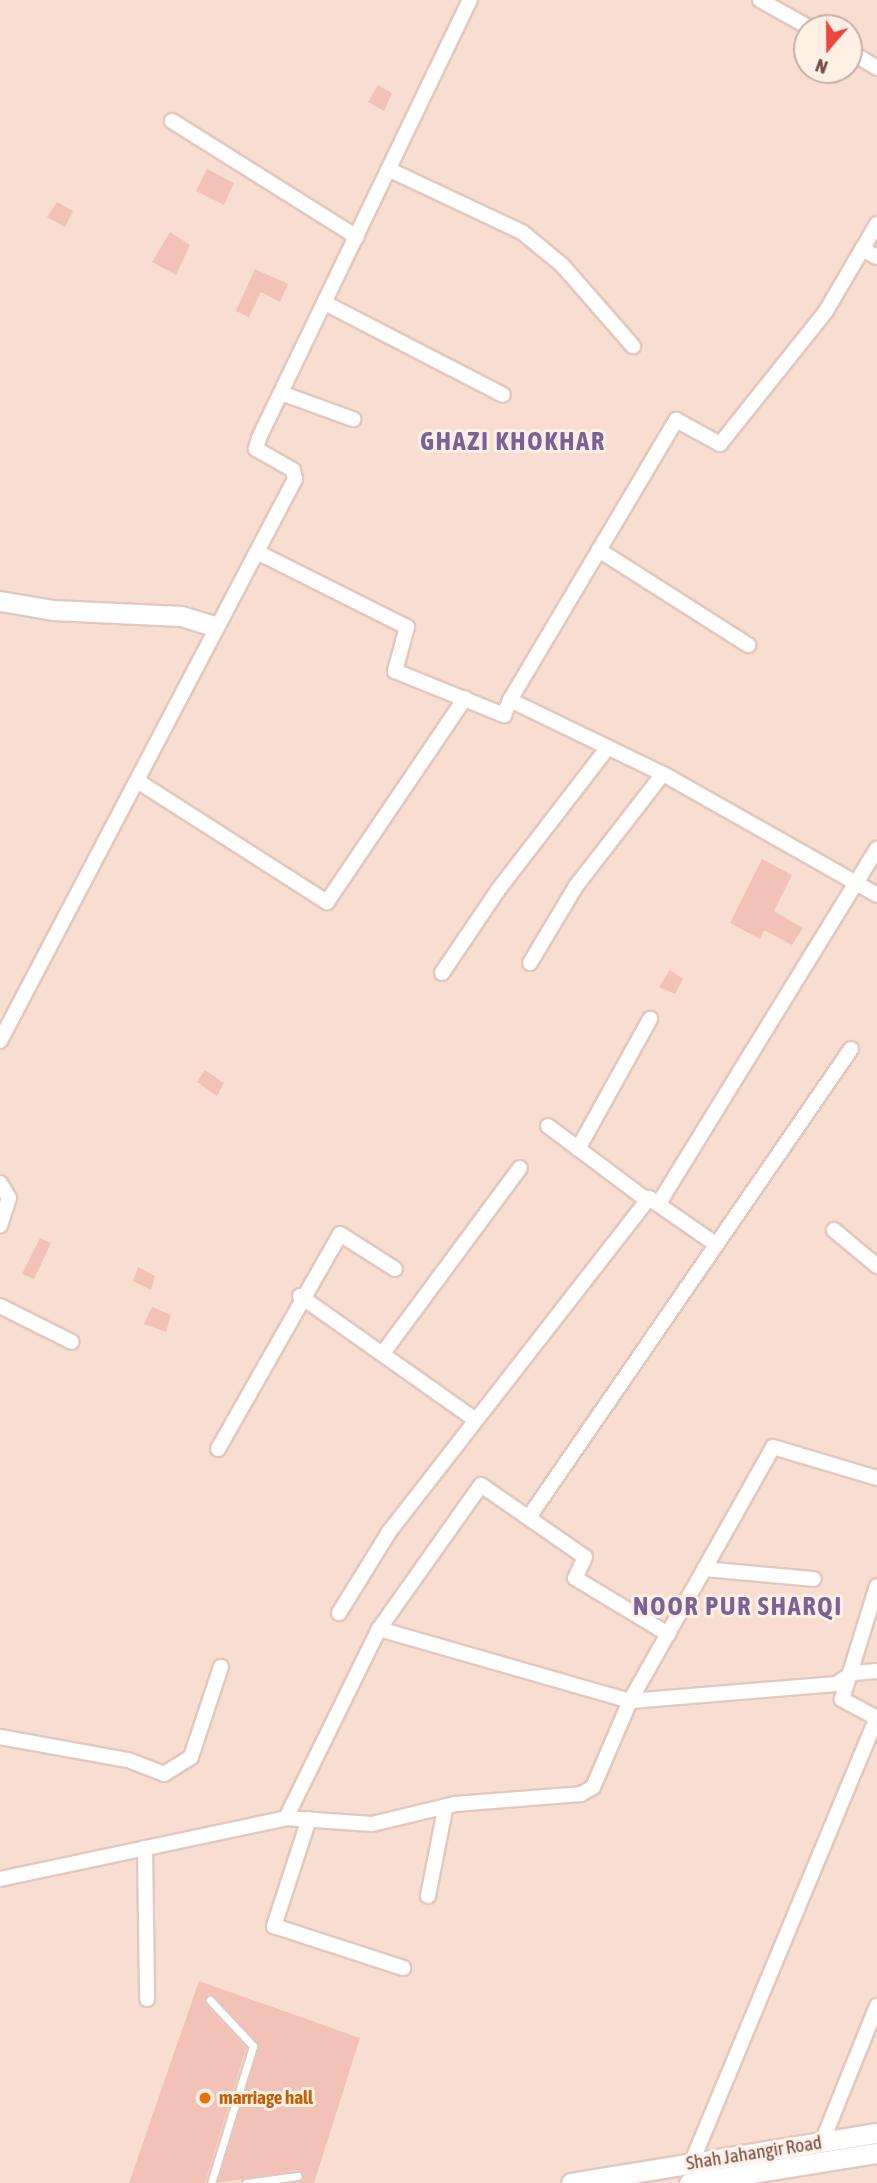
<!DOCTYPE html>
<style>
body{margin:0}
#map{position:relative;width:877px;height:2183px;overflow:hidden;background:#fdebdf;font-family:"Asap Condensed",sans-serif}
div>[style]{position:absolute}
.residential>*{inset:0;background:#f7ded0}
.building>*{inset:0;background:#f3c2b6}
.roads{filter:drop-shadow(2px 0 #e3c8be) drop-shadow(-2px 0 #e3c8be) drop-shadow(0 2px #e3c8be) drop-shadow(0 -2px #e3c8be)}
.lane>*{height:7px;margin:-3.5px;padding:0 3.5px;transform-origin:3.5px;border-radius:3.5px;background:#fff}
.street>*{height:14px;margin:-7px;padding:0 7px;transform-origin:7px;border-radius:7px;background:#fff}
.secondary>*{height:19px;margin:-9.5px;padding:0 9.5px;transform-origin:9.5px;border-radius:9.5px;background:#fff}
.dots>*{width:19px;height:19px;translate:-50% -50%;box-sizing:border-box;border:4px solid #fff0e6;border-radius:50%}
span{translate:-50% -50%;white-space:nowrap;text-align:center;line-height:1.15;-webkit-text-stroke:6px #fff0e6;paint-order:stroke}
.food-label{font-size:19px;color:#c56008;font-weight:700}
.left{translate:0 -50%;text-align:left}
.street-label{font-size:19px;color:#734d46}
.district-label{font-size:26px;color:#7b6197;font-weight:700;letter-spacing:2px}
.north{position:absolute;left:793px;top:14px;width:70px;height:70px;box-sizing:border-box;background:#fff0e6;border:2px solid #c7afa6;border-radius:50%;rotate:200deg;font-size:19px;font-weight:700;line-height:28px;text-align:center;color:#734d46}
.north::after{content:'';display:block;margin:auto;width:24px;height:32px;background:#ec443f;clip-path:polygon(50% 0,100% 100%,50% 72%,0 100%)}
</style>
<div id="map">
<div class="residential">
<i style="clip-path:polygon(evenodd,0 0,877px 0,877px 2183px,0 2183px,0 0,807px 28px,849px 28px,849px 70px,807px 70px,807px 28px)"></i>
</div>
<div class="building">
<i style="clip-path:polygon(378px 85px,392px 93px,384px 111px,368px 102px)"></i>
<i style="clip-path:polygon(207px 169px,234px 183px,224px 205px,196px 191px)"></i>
<i style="clip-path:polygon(57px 202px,73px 211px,65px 227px,47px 217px)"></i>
<i style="clip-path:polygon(170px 232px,190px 245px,176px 275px,152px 262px)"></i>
<i style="clip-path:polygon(255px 269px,288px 284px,280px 302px,261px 292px,249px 317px,236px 311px)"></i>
<i style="clip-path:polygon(762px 859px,792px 875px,774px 911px,803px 928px,792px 945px,764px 930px,760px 939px,730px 923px)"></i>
<i style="clip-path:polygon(670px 970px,683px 979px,675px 994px,659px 987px)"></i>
<i style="clip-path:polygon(205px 1070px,224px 1083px,217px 1096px,197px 1082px)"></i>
<i style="clip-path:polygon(40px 1238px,51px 1243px,34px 1279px,22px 1274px)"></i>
<i style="clip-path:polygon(138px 1267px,155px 1276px,151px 1290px,133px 1281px)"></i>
<i style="clip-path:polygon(152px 1307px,171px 1315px,166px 1332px,144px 1324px)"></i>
<i style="clip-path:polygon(199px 1981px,360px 2038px,314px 2183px,292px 2183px,303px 2179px,298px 2170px,217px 2183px,259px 2045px,209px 1994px,205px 2004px,246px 2048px,205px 2183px,129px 2183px)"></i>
</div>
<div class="roads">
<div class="lane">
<i style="left:210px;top:2000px;width:63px;rotate:46.9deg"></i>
<i style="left:253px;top:2046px;width:143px;rotate:107deg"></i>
<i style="left:246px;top:2183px;width:52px;rotate:-7.7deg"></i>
</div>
<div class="street">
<i style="left:760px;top:0;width:57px;rotate:29.2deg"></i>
<i style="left:849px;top:51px;width:33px;rotate:31deg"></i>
<i style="left:172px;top:121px;width:218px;rotate:32.1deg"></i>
<i style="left:390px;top:170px;width:146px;rotate:25.2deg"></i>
<i style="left:522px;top:232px;width:52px;rotate:39.5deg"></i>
<i style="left:562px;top:265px;width:108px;rotate:48.8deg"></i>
<i style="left:862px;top:249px;width:17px;rotate:28deg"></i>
<i style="left:325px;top:303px;width:200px;rotate:27.3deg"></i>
<i style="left:281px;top:393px;width:77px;rotate:19.9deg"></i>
<i style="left:599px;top:550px;width:177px;rotate:32.5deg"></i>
<i style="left:257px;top:552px;width:168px;rotate:26.6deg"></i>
<i style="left:407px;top:627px;width:46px;rotate:105.3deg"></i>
<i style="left:395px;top:671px;width:118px;rotate:22deg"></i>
<i style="left:504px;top:715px;width:16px;rotate:-68deg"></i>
<i style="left:510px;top:700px;width:174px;rotate:25.8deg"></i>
<i style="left:667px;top:776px;width:241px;rotate:29.5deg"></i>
<i style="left:510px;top:700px;width:326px;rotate:-59.3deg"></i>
<i style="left:676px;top:420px;width:50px;rotate:28.6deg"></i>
<i style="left:720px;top:444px;width:170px;rotate:-51.4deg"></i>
<i style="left:826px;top:311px;width:101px;rotate:-59.6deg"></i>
<i style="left:139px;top:782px;width:223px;rotate:32.6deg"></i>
<i style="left:327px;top:902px;width:246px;rotate:-55.9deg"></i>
<i style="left:530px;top:963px;width:90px;rotate:-59.1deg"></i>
<i style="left:576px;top:886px;width:142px;rotate:-52.2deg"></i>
<i style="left:442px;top:973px;width:100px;rotate:-56deg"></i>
<i style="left:498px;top:890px;width:180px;rotate:-52.4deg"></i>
<i style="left:0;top:1041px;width:635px;rotate:-62.3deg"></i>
<i style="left:295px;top:479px;width:9px;rotate:-103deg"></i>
<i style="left:293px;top:470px;width:43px;rotate:-150.4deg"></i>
<i style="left:256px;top:449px;width:11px;rotate:-75deg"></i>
<i style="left:259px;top:438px;width:486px;rotate:-64.3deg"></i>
<i style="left:548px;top:1126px;width:124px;rotate:36.8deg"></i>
<i style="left:578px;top:1149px;width:149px;rotate:-61deg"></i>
<i style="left:0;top:1183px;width:17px;rotate:59deg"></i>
<i style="left:9px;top:1198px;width:29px;rotate:108deg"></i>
<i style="left:659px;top:1203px;width:416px;rotate:-58.4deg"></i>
<i style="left:834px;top:1230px;width:56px;rotate:39.9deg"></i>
<i style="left:300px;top:1296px;width:215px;rotate:35.2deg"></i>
<i style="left:0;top:1306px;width:80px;rotate:26.6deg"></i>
<i style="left:383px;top:1353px;width:230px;rotate:-53.5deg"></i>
<i style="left:218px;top:1449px;width:247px;rotate:-60.4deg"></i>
<i style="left:340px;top:1234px;width:65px;rotate:32.5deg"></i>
<i style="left:529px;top:1517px;width:568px;rotate:-55.47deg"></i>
<i style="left:704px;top:1569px;width:110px;rotate:5.2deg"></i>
<i style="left:339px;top:1613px;width:95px;rotate:-58.3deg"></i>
<i style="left:389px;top:1532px;width:423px;rotate:-52.1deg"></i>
<i style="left:649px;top:1198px;width:79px;rotate:34.7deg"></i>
<i style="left:379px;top:1629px;width:261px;rotate:16deg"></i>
<i style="left:630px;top:1701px;width:291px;rotate:-60.6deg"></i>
<i style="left:773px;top:1447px;width:109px;rotate:16.6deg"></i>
<i style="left:0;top:1737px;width:130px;rotate:10.2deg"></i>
<i style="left:128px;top:1760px;width:39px;rotate:21deg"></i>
<i style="left:164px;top:1774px;width:32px;rotate:-32deg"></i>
<i style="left:191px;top:1757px;width:95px;rotate:-71.6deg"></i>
<i style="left:286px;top:1818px;width:211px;rotate:-63.8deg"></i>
<i style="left:379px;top:1629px;width:176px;rotate:-54.7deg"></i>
<i style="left:481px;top:1485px;width:126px;rotate:34.7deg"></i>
<i style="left:585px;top:1557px;width:23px;rotate:115deg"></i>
<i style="left:575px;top:1578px;width:109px;rotate:31.1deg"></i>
<i style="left:309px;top:1819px;width:113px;rotate:108.1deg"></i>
<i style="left:274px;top:1926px;width:136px;rotate:18deg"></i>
<i style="left:145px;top:1848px;width:151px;rotate:89.2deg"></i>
<i style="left:0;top:1879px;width:292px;rotate:-12deg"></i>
<i style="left:286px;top:1818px;width:86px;rotate:4deg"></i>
<i style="left:372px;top:1824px;width:85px;rotate:-13.5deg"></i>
<i style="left:455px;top:1804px;width:126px;rotate:-4.5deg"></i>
<i style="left:581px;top:1794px;width:14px;rotate:-30deg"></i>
<i style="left:593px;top:1787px;width:94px;rotate:-66.7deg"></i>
<i style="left:630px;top:1701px;width:207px;rotate:-4.7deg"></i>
<i style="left:836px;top:1684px;width:20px;rotate:-33deg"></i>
<i style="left:853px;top:1673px;width:24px;rotate:-5deg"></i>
<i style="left:428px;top:1896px;width:89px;rotate:-78.9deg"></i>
<i style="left:822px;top:2142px;width:147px;rotate:-68deg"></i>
<i style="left:691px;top:2164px;width:483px;rotate:-67.4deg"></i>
<i style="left:877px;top:1718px;width:40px;rotate:-152deg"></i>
<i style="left:842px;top:1699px;width:118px;rotate:-72.8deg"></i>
</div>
<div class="secondary">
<i style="left:0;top:601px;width:54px;rotate:9.6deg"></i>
<i style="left:53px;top:610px;width:128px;rotate:2.7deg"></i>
<i style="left:181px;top:616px;width:34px;rotate:17deg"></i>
<i style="left:571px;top:2183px;width:310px;rotate:-9.3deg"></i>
<i style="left:689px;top:2183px;width:190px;rotate:-9.1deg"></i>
</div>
</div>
<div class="dots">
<i style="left:205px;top:2098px;background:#e8710a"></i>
</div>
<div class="food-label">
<span class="left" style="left:219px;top:2098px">marriage hall</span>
</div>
<div class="street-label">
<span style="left:754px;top:2153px;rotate:-9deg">Shah Jahangir Road</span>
</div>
<div class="district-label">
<span style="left:513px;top:442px">GHAZI KHOKHAR</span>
<span style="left:738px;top:1607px">NOOR PUR SHARQI</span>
</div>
<div class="north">N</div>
</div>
